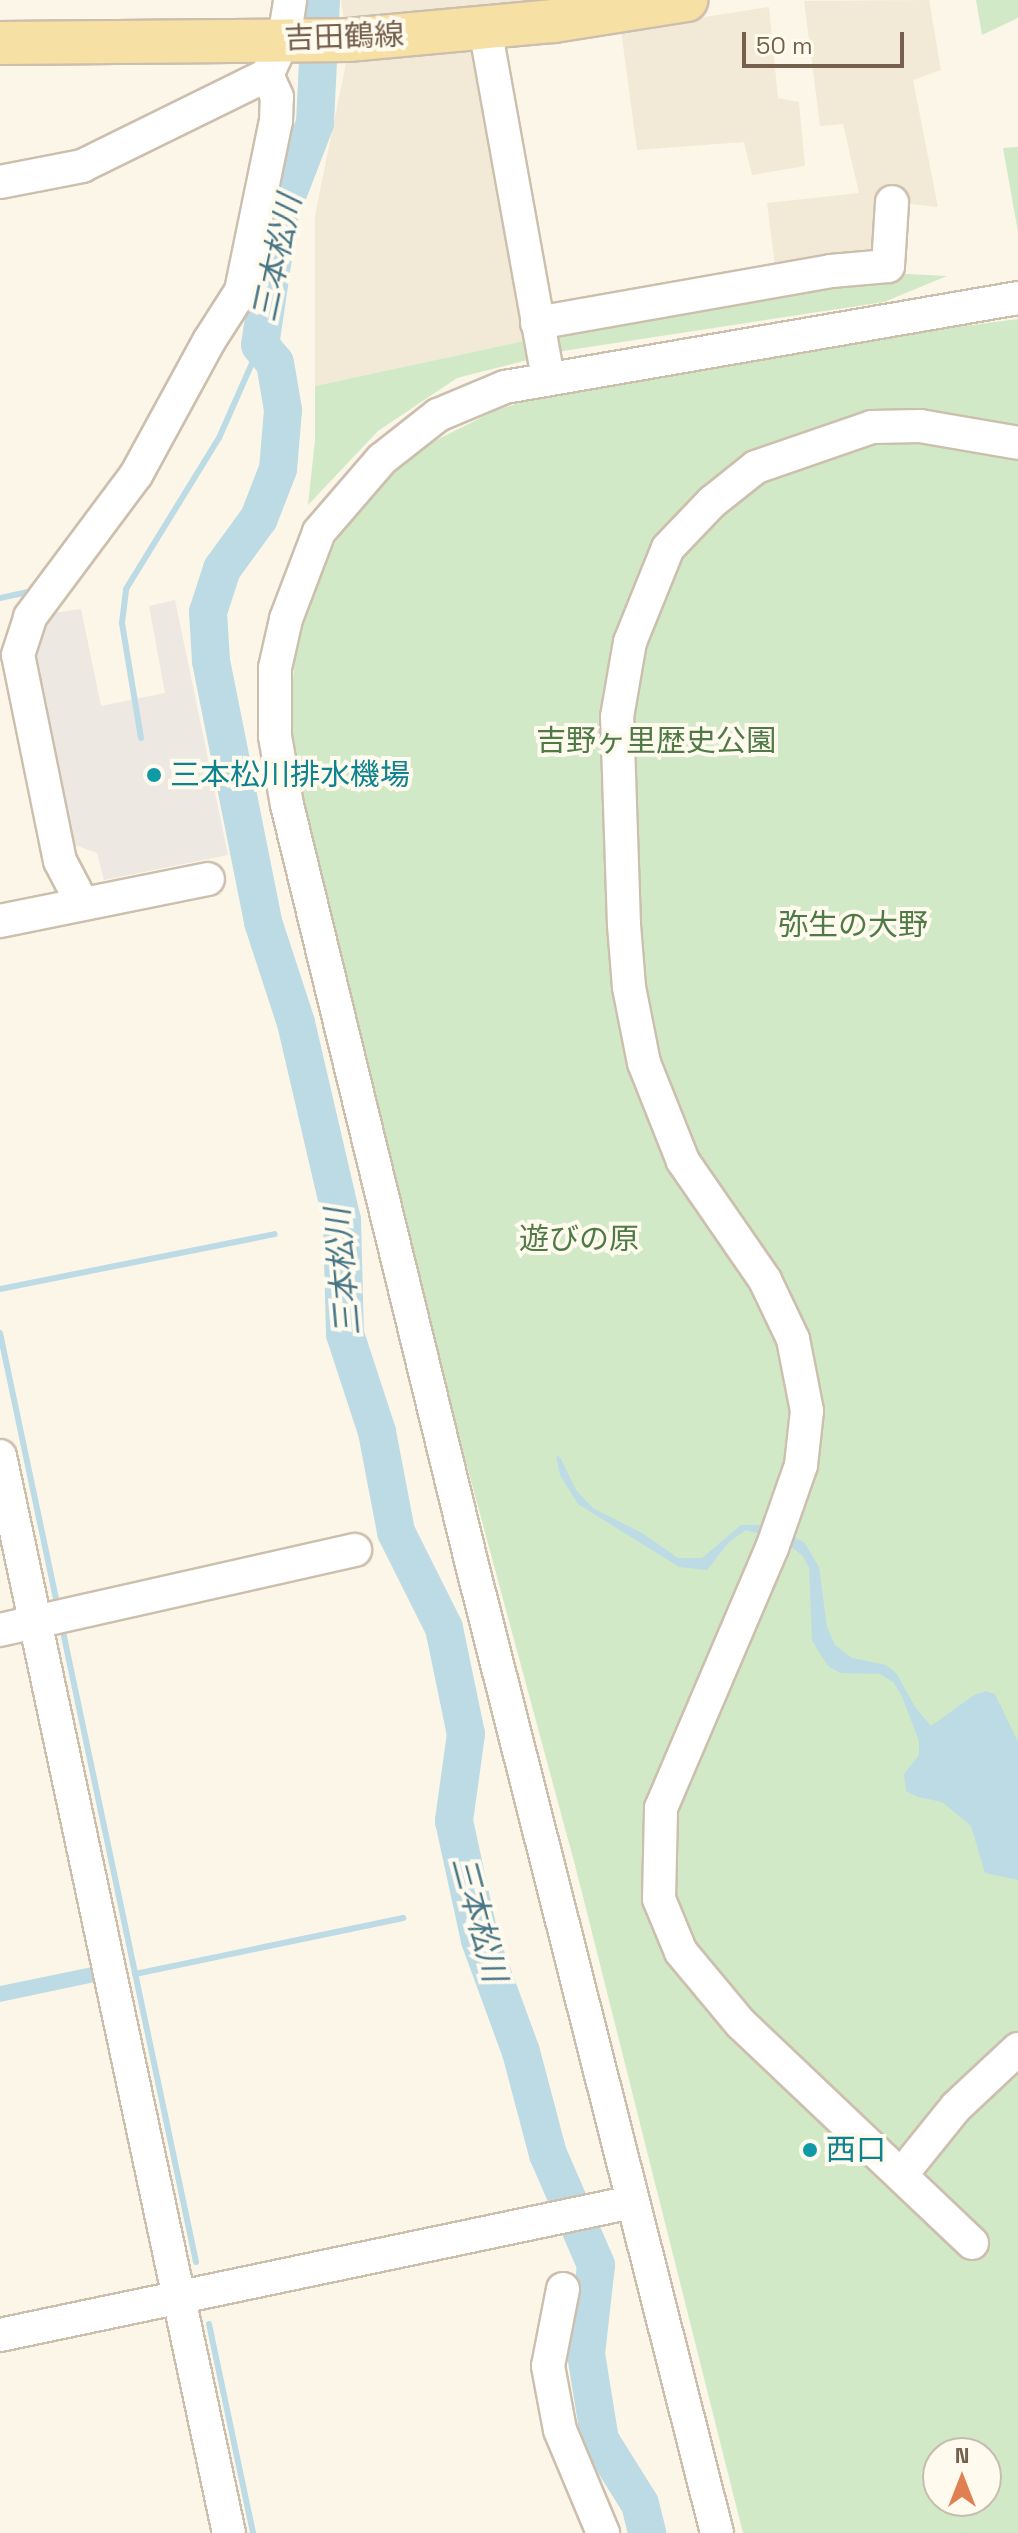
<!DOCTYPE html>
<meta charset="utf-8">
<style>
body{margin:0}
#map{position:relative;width:1018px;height:2533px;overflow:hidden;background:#fcf6e8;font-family:"Space Grotesk","Noto Sans JP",sans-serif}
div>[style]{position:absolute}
.residential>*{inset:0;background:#f3e9d7}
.industrial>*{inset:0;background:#ede8e1}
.green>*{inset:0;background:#d1e9c7}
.water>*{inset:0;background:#bddbe5}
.stream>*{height:6px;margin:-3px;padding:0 3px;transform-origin:3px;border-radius:3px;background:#bddbe5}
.river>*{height:38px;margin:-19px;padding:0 19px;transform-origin:19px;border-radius:19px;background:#bddbe5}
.roads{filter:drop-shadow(2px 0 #cdbfae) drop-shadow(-2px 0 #cdbfae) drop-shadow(0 2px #cdbfae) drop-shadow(0 -2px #cdbfae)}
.minor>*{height:32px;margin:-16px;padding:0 16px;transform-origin:16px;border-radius:16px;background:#fff}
.major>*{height:42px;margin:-21px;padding:0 21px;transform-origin:21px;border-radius:21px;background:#f7e0a4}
.dots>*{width:22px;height:22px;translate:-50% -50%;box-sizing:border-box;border:4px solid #fefaee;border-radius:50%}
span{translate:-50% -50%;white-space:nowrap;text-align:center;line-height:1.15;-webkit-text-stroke:8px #fefaee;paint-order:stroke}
.street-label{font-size:30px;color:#755f4d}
.park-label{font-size:30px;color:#4f7a45}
.culture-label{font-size:30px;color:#0d838f}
.left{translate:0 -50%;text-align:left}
.water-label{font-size:32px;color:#477687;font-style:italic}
.north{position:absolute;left:922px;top:2437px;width:80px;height:80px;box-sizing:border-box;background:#fefaee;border:2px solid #c7bcae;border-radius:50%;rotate:0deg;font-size:22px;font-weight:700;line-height:32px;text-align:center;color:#755f4d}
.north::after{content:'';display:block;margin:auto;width:28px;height:36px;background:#e08052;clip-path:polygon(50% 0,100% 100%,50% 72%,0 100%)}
.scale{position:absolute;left:742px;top:32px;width:162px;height:36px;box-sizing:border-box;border:4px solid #755f4d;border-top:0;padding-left:10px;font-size:24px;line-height:28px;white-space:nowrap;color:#755f4d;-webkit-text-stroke:6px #fefaee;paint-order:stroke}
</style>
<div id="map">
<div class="residential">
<i style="clip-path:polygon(341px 0,570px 0,344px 22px)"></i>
<i style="clip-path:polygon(929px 0,941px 70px,913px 80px,938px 207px,892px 202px,888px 273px,778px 288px,767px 203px,859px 193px,843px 124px,820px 126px,804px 1px)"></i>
<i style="clip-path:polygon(769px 7px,778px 98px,799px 102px,805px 166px,752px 175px,744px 142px,637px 150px,621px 30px)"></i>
<i style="clip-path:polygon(487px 47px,547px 336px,315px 386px,315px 215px,347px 58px)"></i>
</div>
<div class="industrial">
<i style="clip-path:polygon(175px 600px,228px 855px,104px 880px,97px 853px,75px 845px,31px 650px,47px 614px,81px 609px,101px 706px,165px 693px,149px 606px)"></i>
</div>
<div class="green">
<i style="clip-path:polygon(976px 0,1018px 0,1018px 18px,982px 35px)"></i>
<i style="clip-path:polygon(1018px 147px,1018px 232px,1003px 148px)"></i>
<i style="clip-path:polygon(888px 273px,947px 276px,884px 302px,563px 351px,457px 378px,378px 431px,308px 505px,315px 440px,315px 386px,547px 336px)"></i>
<i style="clip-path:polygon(evenodd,1018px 319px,1018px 2533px,743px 2533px,576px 1869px,466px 1462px,293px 775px,291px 696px,299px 626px,320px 566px,359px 507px,415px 451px,496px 410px,567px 389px,856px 340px,1018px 319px,938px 2453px,986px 2453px,986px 2501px,938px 2501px,938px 2453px)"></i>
</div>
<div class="water">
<i style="clip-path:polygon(556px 1456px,560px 1457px,576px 1490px,593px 1508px,642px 1533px,678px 1558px,702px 1558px,741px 1525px,767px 1525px,804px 1542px,819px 1567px,827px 1627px,835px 1645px,852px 1658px,886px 1665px,897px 1674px,915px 1707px,931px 1726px,974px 1695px,986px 1691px,995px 1694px,1018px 1742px,1018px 1880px,985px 1873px,971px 1826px,942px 1802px,918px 1797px,906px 1791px,904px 1774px,919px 1755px,919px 1741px,901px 1694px,893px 1682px,880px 1674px,841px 1673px,829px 1667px,820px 1654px,812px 1640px,809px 1567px,802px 1555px,783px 1541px,746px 1530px,729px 1542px,707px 1570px,679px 1567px,578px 1504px,560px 1475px)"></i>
<i style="clip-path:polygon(92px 1967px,95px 1982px,0 2002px,0 1986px)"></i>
</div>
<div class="stream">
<i style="left:0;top:598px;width:30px;rotate:-12deg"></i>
<i style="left:29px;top:592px;width:8px;rotate:-50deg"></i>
<i style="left:141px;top:738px;width:117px;rotate:-99.4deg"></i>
<i style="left:122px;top:623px;width:34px;rotate:-83deg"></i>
<i style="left:126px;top:589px;width:177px;rotate:-58.4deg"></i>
<i style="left:219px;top:438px;width:102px;rotate:-66.2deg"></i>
<i style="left:0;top:1289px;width:280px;rotate:-11.3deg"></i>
<i style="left:0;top:1333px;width:281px;rotate:78.1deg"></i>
<i style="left:62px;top:1627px;width:649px;rotate:78.08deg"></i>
<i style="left:135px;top:1974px;width:274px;rotate:-11.8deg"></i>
<i style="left:209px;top:2324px;width:214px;rotate:78.1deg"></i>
</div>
<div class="river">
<i style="left:321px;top:0;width:123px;rotate:92.8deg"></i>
<i style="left:315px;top:123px;width:101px;rotate:111deg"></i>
<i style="left:279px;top:217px;width:129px;rotate:98.4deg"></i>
<i style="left:260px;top:345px;width:23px;rotate:50deg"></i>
<i style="left:275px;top:363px;width:48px;rotate:80.3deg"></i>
<i style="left:283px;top:410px;width:59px;rotate:94.8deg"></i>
<i style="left:278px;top:469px;width:53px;rotate:111.2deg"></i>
<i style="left:259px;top:518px;width:63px;rotate:126deg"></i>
<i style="left:222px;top:569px;width:45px;rotate:108deg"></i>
<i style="left:208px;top:612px;width:49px;rotate:86.5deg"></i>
<i style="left:211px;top:661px;width:266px;rotate:78.7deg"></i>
<i style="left:263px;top:922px;width:106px;rotate:71.9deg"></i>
<i style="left:296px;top:1023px;width:202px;rotate:76.9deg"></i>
<i style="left:342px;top:1220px;width:114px;rotate:88.5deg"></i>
<i style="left:345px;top:1334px;width:103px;rotate:71.9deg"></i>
<i style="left:377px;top:1432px;width:102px;rotate:79.2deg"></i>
<i style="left:396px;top:1532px;width:107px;rotate:63.4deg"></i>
<i style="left:444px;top:1628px;width:108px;rotate:78.3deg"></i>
<i style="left:466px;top:1734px;width:88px;rotate:97.9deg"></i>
<i style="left:454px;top:1821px;width:122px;rotate:77.7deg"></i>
<i style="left:480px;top:1940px;width:119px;rotate:69.9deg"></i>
<i style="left:521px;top:2052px;width:106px;rotate:75.2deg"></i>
<i style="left:548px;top:2154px;width:121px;rotate:66.6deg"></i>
<i style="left:596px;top:2265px;width:90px;rotate:96.4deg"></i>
<i style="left:586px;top:2354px;width:87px;rotate:80.8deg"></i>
<i style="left:600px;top:2440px;width:75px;rotate:58deg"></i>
<i style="left:640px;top:2504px;width:30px;rotate:76deg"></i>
</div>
<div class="roads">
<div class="minor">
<i style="left:485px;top:28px;width:356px;rotate:79.8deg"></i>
<i style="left:0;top:182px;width:84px;rotate:-11deg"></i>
<i style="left:82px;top:166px;width:206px;rotate:-26.2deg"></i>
<i style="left:267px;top:75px;width:40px;rotate:-65deg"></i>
<i style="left:284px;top:39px;width:39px;rotate:-81deg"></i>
<i style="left:537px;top:323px;width:299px;rotate:-10deg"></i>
<i style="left:831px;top:271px;width:57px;rotate:-5deg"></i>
<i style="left:888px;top:266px;width:64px;rotate:-86.4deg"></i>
<i style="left:82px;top:903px;width:47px;rotate:-117.6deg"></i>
<i style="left:60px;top:861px;width:210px;rotate:-101.5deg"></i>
<i style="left:18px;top:655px;width:40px;rotate:-72deg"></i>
<i style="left:30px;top:617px;width:177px;rotate:-53.3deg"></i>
<i style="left:136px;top:475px;width:153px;rotate:-61.4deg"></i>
<i style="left:209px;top:341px;width:59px;rotate:-57.4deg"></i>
<i style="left:241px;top:291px;width:174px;rotate:-78.4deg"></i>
<i style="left:276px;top:121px;width:24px;rotate:-88deg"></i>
<i style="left:277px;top:97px;width:24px;rotate:-114deg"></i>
<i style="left:0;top:921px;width:212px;rotate:-11.4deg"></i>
<i style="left:0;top:1456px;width:1101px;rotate:78deg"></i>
<i style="left:0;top:1630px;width:364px;rotate:-12.7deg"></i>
<i style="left:902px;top:2174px;width:86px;rotate:-51.1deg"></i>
<i style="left:956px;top:2107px;width:85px;rotate:-43.1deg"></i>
<i style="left:972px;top:2243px;width:318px;rotate:-136.5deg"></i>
<i style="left:741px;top:2024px;width:94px;rotate:-129.8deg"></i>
<i style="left:681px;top:1952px;width:57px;rotate:-112.5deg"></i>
<i style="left:659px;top:1899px;width:91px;rotate:-88.7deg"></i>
<i style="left:661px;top:1808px;width:283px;rotate:-66.9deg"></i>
<i style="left:772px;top:1548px;width:88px;rotate:-70.7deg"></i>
<i style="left:801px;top:1465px;width:54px;rotate:-83.7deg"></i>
<i style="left:807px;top:1411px;width:73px;rotate:-101deg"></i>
<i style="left:793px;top:1339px;width:65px;rotate:-115.4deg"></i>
<i style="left:765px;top:1280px;width:145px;rotate:-124.6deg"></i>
<i style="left:683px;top:1161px;width:105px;rotate:-111.7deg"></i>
<i style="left:644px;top:1063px;width:77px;rotate:-101.2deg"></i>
<i style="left:629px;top:987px;width:62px;rotate:-94.6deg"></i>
<i style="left:624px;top:925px;width:208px;rotate:-91.9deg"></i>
<i style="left:617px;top:717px;width:76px;rotate:-80.2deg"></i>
<i style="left:630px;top:642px;width:101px;rotate:-68deg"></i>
<i style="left:668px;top:548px;width:64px;rotate:-46.3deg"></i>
<i style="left:712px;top:502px;width:56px;rotate:-38.5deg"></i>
<i style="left:756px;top:467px;width:123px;rotate:-19deg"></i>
<i style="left:872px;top:427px;width:48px;rotate:-1.2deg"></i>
<i style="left:920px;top:426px;width:99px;rotate:9.8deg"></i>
<i style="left:563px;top:2289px;width:78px;rotate:101deg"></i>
<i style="left:548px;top:2366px;width:65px;rotate:79.4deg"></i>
<i style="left:560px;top:2430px;width:112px;rotate:67.3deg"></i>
<i style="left:0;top:2335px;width:646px;rotate:-11.88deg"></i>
<i style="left:717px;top:2533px;width:990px;rotate:-104.2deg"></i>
<i style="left:474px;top:1573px;width:790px;rotate:-103.68deg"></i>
<i style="left:287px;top:805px;width:70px;rotate:-99.9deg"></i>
<i style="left:275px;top:736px;width:68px;rotate:-90deg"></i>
<i style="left:275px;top:668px;width:50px;rotate:-77.3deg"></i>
<i style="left:286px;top:619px;width:93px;rotate:-69.2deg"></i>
<i style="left:319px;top:532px;width:96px;rotate:-49.2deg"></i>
<i style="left:382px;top:459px;width:71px;rotate:-38.2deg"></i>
<i style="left:438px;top:415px;width:73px;rotate:-22.7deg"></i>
<i style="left:505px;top:387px;width:521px;rotate:-9.84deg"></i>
</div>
<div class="major">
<i style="left:0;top:43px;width:348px;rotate:-0.5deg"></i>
<i style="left:348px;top:40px;width:207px;rotate:-5.3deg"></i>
<i style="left:554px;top:21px;width:134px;rotate:-9deg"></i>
</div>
</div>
<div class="dots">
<i style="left:154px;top:775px;background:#0f9aa8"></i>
<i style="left:810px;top:2150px;background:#0f9aa8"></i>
</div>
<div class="street-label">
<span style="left:344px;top:37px;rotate:-2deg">吉田鶴線</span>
</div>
<div class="park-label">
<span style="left:656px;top:741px">吉野ヶ里歴史公園</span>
<span style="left:853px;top:925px">弥生の大野</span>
<span style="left:579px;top:1239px">遊びの原</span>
</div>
<div class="culture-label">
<span class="left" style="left:170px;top:775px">三本松川排水機場</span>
<span class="left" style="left:826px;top:2150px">西口</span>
</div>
<div class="water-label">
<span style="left:277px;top:258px;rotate:-78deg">三本松川</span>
<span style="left:343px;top:1272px;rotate:-95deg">三本松川</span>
<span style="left:479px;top:1919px;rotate:75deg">三本松川</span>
</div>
<div class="north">N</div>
<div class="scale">50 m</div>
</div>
